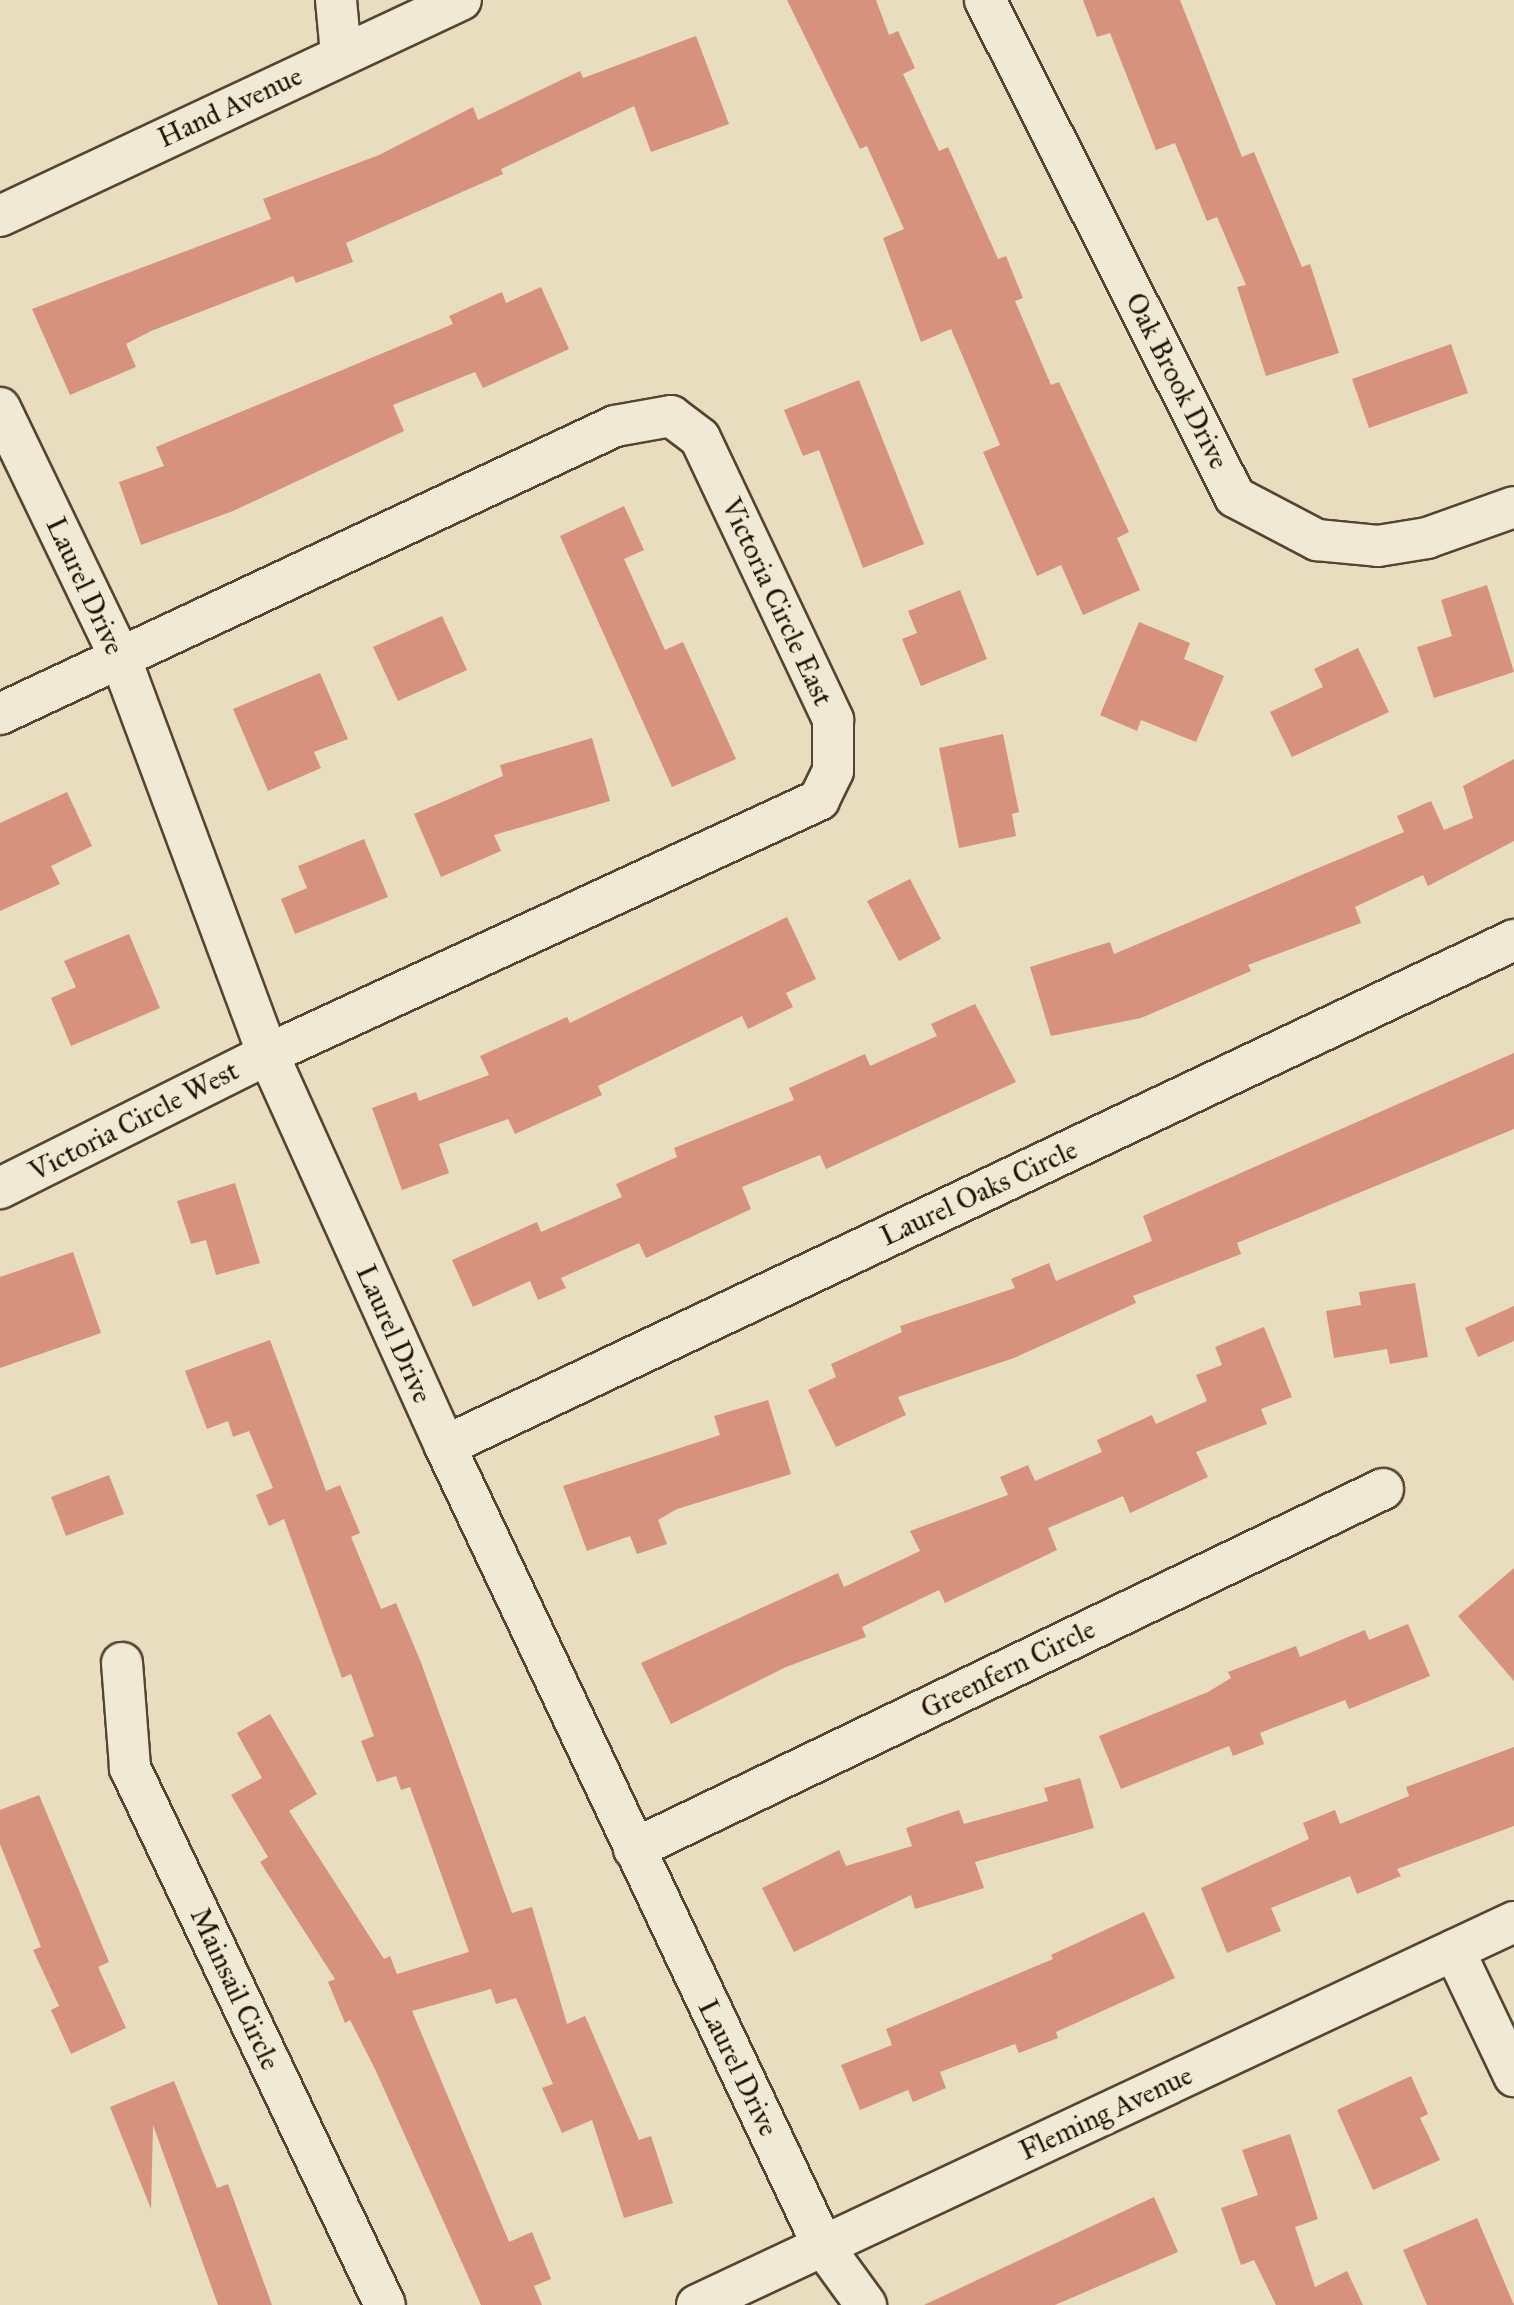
<!DOCTYPE html>
<style>
body{margin:0}
#map{position:relative;width:1514px;height:2305px;overflow:hidden;background:#e8ddbf;font-family:"IM FELL Great Primer",serif}
div>[style]{position:absolute}
.building>*{inset:0;background:#d7927e}
.roads{filter:drop-shadow(2px 0 #554530) drop-shadow(-2px 0 #554530) drop-shadow(0 2px #554530) drop-shadow(0 -2px #554530)}
.minor>*{height:40px;margin:-20px;padding:0 20px;transform-origin:20px;border-radius:20px;background:#f0e9d5}
span{translate:-50% -50%;white-space:nowrap;text-align:center;line-height:1.15;-webkit-text-stroke:9px #f0e9d5;paint-order:stroke}
.street-label{font-size:28px;color:#241200}
</style>
<div id="map">
<div class="building">
<i style="clip-path:polygon(787px 0,876px 0,889px 35px,898px 31px,915px 68px,903px 74px,939px 151px,948px 147px,998px 259px,1006px 256px,1023px 298px,1015px 301px,1051px 385px,1059px 382px,1129px 532px,1117px 538px,1140px 590px,1083px 615px,1061px 565px,1037px 576px,983px 452px,1000px 445px,971px 376px,951px 329px,921px 342px,883px 238px,904px 229px,867px 146px,860px 149px)"></i>
<i style="clip-path:polygon(1083px 0,1180px 0,1242px 157px,1254px 152px,1302px 267px,1310px 264px,1339px 353px,1266px 376px,1237px 287px,1246px 285px,1217px 217px,1207px 221px,1175px 143px,1156px 150px,1110px 33px,1097px 37px)"></i>
<i style="clip-path:polygon(696px 36px,729px 124px,651px 152px,634px 106px,501px 169px,503px 174px,346px 243px,353px 262px,296px 283px,293px 276px,151px 331px,126px 344px,136px 367px,70px 395px,32px 309px,271px 219px,263px 199px,379px 155px,473px 107px,478px 120px,580px 71px,583px 78px)"></i>
<i style="clip-path:polygon(541px 287px,569px 349px,483px 388px,475px 372px,393px 405px,404px 431px,233px 511px,141px 545px,119px 482px,164px 466px,156px 447px,453px 324px,449px 316px,502px 292px,506px 303px)"></i>
<i style="clip-path:polygon(1451px 344px,1468px 393px,1369px 428px,1352px 379px)"></i>
<i style="clip-path:polygon(859px 380px,924px 544px,863px 568px,819px 450px,803px 456px,784px 410px)"></i>
<i style="clip-path:polygon(624px 506px,644px 550px,624px 559px,665px 650px,683px 642px,736px 759px,672px 787px,560px 536px)"></i>
<i style="clip-path:polygon(1487px 585px,1514px 672px,1434px 698px,1417px 647px,1452px 636px,1441px 600px)"></i>
<i style="clip-path:polygon(960px 590px,987px 659px,921px 686px,902px 639px,917px 633px,908px 611px)"></i>
<i style="clip-path:polygon(442px 616px,467px 670px,398px 701px,373px 647px)"></i>
<i style="clip-path:polygon(1139px 622px,1190px 643px,1184px 659px,1224px 676px,1196px 742px,1141px 720px,1137px 731px,1100px 715px)"></i>
<i style="clip-path:polygon(1358px 648px,1389px 712px,1292px 757px,1270px 712px,1323px 687px,1314px 669px)"></i>
<i style="clip-path:polygon(320px 673px,348px 739px,314px 752px,321px 768px,268px 791px,233px 709px)"></i>
<i style="clip-path:polygon(1003px 734px,1019px 812px,1012px 814px,1016px 836px,959px 848px,939px 748px)"></i>
<i style="clip-path:polygon(592px 738px,610px 801px,494px 835px,501px 851px,441px 877px,414px 814px,503px 776px,500px 765px)"></i>
<i style="clip-path:polygon(1514px 759px,1514px 841px,1428px 886px,1423px 875px,1355px 907px,1361px 923px,1248px 965px,1251px 971px,1141px 1018px,1051px 1036px,1030px 967px,1110px 942px,1114px 954px,1404px 832px,1397px 816px,1431px 801px,1444px 830px,1473px 818px,1463px 786px)"></i>
<i style="clip-path:polygon(67px 792px,92px 846px,51px 866px,60px 884px,0 911px,0 823px)"></i>
<i style="clip-path:polygon(364px 839px,388px 897px,295px 934px,281px 899px,307px 888px,298px 866px)"></i>
<i style="clip-path:polygon(910px 879px,941px 939px,899px 961px,867px 901px)"></i>
<i style="clip-path:polygon(787px 917px,816px 979px,786px 993px,793px 1007px,748px 1029px,742px 1016px,598px 1086px,602px 1095px,515px 1134px,508px 1119px,439px 1144px,449px 1173px,402px 1190px,372px 1108px,416px 1092px,419px 1101px,489px 1075px,480px 1056px,567px 1017px,570px 1023px)"></i>
<i style="clip-path:polygon(129px 934px,160px 1008px,71px 1046px,51px 998px,76px 987px,64px 961px)"></i>
<i style="clip-path:polygon(975px 1004px,1016px 1082px,826px 1169px,820px 1155px,742px 1187px,751px 1209px,646px 1258px,639px 1243px,561px 1278px,566px 1288px,538px 1300px,530px 1281px,473px 1307px,452px 1260px,537px 1222px,541px 1232px,622px 1197px,616px 1184px,677px 1157px,674px 1148px,794px 1100px,789px 1088px,865px 1054px,870px 1066px,937px 1036px,931px 1024px)"></i>
<i style="clip-path:polygon(1514px 1053px,1514px 1129px,1237px 1243px,1241px 1254px,1133px 1296px,1136px 1303px,1014px 1358px,898px 1397px,906px 1415px,836px 1447px,808px 1390px,836px 1377px,831px 1364px,902px 1332px,900px 1326px,1015px 1288px,1011px 1279px,1049px 1263px,1056px 1281px,1152px 1241px,1143px 1216px)"></i>
<i style="clip-path:polygon(235px 1183px,260px 1263px,216px 1275px,206px 1240px,191px 1244px,177px 1201px)"></i>
<i style="clip-path:polygon(73px 1252px,101px 1333px,0 1368px,0 1277px)"></i>
<i style="clip-path:polygon(1415px 1283px,1428px 1357px,1390px 1364px,1387px 1349px,1334px 1358px,1326px 1311px,1361px 1305px,1359px 1292px)"></i>
<i style="clip-path:polygon(1514px 1306px,1514px 1341px,1478px 1357px,1465px 1328px)"></i>
<i style="clip-path:polygon(1264px 1327px,1292px 1397px,1261px 1409px,1267px 1424px,1196px 1452px,1208px 1477px,1130px 1513px,1123px 1496px,1048px 1528px,1057px 1550px,945px 1603px,939px 1590px,862px 1627px,866px 1637px,786px 1667px,671px 1724px,641px 1663px,838px 1573px,844px 1587px,920px 1551px,910px 1531px,1008px 1495px,1000px 1477px,1028px 1465px,1035px 1481px,1102px 1452px,1097px 1440px,1152px 1415px,1156px 1424px,1207px 1401px,1196px 1375px,1222px 1365px,1215px 1347px)"></i>
<i style="clip-path:polygon(270px 1340px,326px 1491px,340px 1485px,360px 1533px,351px 1537px,381px 1609px,396px 1603px,420px 1660px,512px 1913px,532px 1907px,567px 2024px,585px 2016px,639px 2140px,651px 2136px,673px 2203px,624px 2218px,592px 2120px,562px 2133px,542px 2088px,553px 2084px,516px 1998px,496px 2004px,491px 1989px,412px 2011px,509px 2242px,532px 2232px,551px 2279px,534px 2286px,542px 2305px,481px 2305px,375px 2069px,350px 2020px,345px 2023px,328px 1982px,335px 1979px,260px 1862px,268px 1857px,231px 1795px,262px 1778px,237px 1733px,270px 1714px,317px 1794px,289px 1811px,384px 1959px,390px 1956px,397px 1974px,469px 1952px,410px 1787px,401px 1790px,396px 1776px,377px 1782px,361px 1741px,374px 1736px,351px 1674px,342px 1678px,284px 1519px,269px 1526px,256px 1495px,273px 1488px,249px 1431px,233px 1437px,228px 1421px,207px 1429px,185px 1371px)"></i>
<i style="clip-path:polygon(768px 1400px,791px 1474px,677px 1509px,658px 1520px,667px 1544px,637px 1554px,630px 1536px,587px 1551px,563px 1486px,720px 1435px,714px 1416px)"></i>
<i style="clip-path:polygon(109px 1475px,124px 1514px,66px 1536px,51px 1497px)"></i>
<i style="clip-path:polygon(1514px 1568px,1514px 1681px,1458px 1616px)"></i>
<i style="clip-path:polygon(1408px 1624px,1430px 1676px,1349px 1709px,1345px 1700px,1260px 1733px,1264px 1744px,1233px 1756px,1229px 1746px,1121px 1789px,1099px 1736px,1208px 1692px,1231px 1678px,1228px 1672px,1296px 1646px,1300px 1657px,1365px 1630px,1369px 1640px)"></i>
<i style="clip-path:polygon(1514px 1747px,1514px 1826px,1397px 1869px,1401px 1876px,1357px 1894px,1350px 1876px,1271px 1908px,1281px 1931px,1227px 1953px,1201px 1888px,1309px 1839px,1303px 1823px,1335px 1810px,1340px 1824px,1409px 1796px,1406px 1787px)"></i>
<i style="clip-path:polygon(1080px 1778px,1094px 1828px,975px 1862px,984px 1888px,915px 1909px,911px 1895px,794px 1952px,762px 1888px,839px 1850px,846px 1866px,912px 1846px,906px 1828px,959px 1810px,964px 1824px,1048px 1801px,1044px 1788px)"></i>
<i style="clip-path:polygon(39px 1795px,109px 1962px,98px 1967px,126px 2028px,71px 2054px,51px 2010px,59px 2006px,33px 1950px,41px 1947px,0 1844px,0 1810px)"></i>
<i style="clip-path:polygon(1144px 1912px,1175px 1978px,1056px 2032px,1058px 2038px,1019px 2053px,1015px 2044px,940px 2072px,946px 2088px,913px 2102px,908px 2090px,860px 2110px,841px 2065px,892px 2045px,886px 2029px,1053px 1959px,1051px 1955px)"></i>
<i style="clip-path:polygon(1411px 2076px,1428px 2114px,1420px 2118px,1440px 2160px,1373px 2190px,1337px 2110px)"></i>
<i style="clip-path:polygon(174px 2081px,217px 2188px,228px 2184px,272px 2305px,218px 2305px,153px 2125px,151px 2209px,110px 2107px)"></i>
<i style="clip-path:polygon(1290px 2134px,1318px 2219px,1295px 2227px,1315px 2287px,1347px 2271px,1363px 2305px,1276px 2305px,1254px 2260px,1241px 2265px,1221px 2208px,1258px 2195px,1242px 2150px)"></i>
<i style="clip-path:polygon(1154px 2197px,1178px 2252px,1055px 2305px,924px 2305px)"></i>
<i style="clip-path:polygon(1477px 2218px,1514px 2305px,1427px 2305px,1403px 2250px)"></i>
</div>
<div class="roads">
<div class="minor">
<i style="left:336px;top:0;width:54px;rotate:84.7deg"></i>
<i style="left:985px;top:0;width:556px;rotate:63.3deg"></i>
<i style="left:1235px;top:497px;width:93px;rotate:27.7deg"></i>
<i style="left:1317px;top:540px;width:61px;rotate:5.6deg"></i>
<i style="left:1378px;top:546px;width:50px;rotate:-9.3deg"></i>
<i style="left:1427px;top:538px;width:92px;rotate:-19.6deg"></i>
<i style="left:0;top:216px;width:509px;rotate:-25.11deg"></i>
<i style="left:0;top:408px;width:276px;rotate:64.3deg"></i>
<i style="left:120px;top:657px;width:424px;rotate:69.6deg"></i>
<i style="left:268px;top:1054px;width:430px;rotate:65.7deg"></i>
<i style="left:445px;top:1446px;width:885px;rotate:64.71deg"></i>
<i style="left:823px;top:2246px;width:73px;rotate:53.9deg"></i>
<i style="left:0;top:714px;width:679px;rotate:-25.09deg"></i>
<i style="left:615px;top:426px;width:57px;rotate:-10.1deg"></i>
<i style="left:671px;top:416px;width:36px;rotate:37deg"></i>
<i style="left:700px;top:438px;width:312px;rotate:64.7deg"></i>
<i style="left:833px;top:720px;width:51px;rotate:90deg"></i>
<i style="left:833px;top:771px;width:32px;rotate:116deg"></i>
<i style="left:819px;top:800px;width:607px;rotate:155.25deg"></i>
<i style="left:268px;top:1054px;width:300px;rotate:153.4deg"></i>
<i style="left:445px;top:1446px;width:1183px;rotate:-25.33deg"></i>
<i style="left:122px;top:1663px;width:105px;rotate:85.6deg"></i>
<i style="left:130px;top:1768px;width:594px;rotate:64.6deg"></i>
<i style="left:634px;top:1849px;width:831px;rotate:-25.67deg"></i>
<i style="left:1454px;top:1950px;width:140px;rotate:64.5deg"></i>
<i style="left:697px;top:2305px;width:902px;rotate:-25.12deg"></i>
</div>
</div>
<div class="street-label">
<span style="left:230px;top:107px;rotate:-25deg">Hand Avenue</span>
<span style="left:1177px;top:381px;rotate:63deg">Oak Brook Drive</span>
<span style="left:85px;top:586px;rotate:65deg">Laurel Drive</span>
<span style="left:777px;top:602px;rotate:65deg">Victoria Circle East</span>
<span style="left:134px;top:1121px;rotate:-27deg">Victoria Circle West</span>
<span style="left:979px;top:1193px;rotate:-25deg">Laurel Oaks Circle</span>
<span style="left:394px;top:1334px;rotate:66deg">Laurel Drive</span>
<span style="left:1008px;top:1669px;rotate:-26deg">Greenfern Circle</span>
<span style="left:235px;top:1989px;rotate:65deg">Mainsail Circle</span>
<span style="left:738px;top:2068px;rotate:64deg">Laurel Drive</span>
<span style="left:1106px;top:2113px;rotate:-25deg">Fleming Avenue</span>
</div>
</div>
